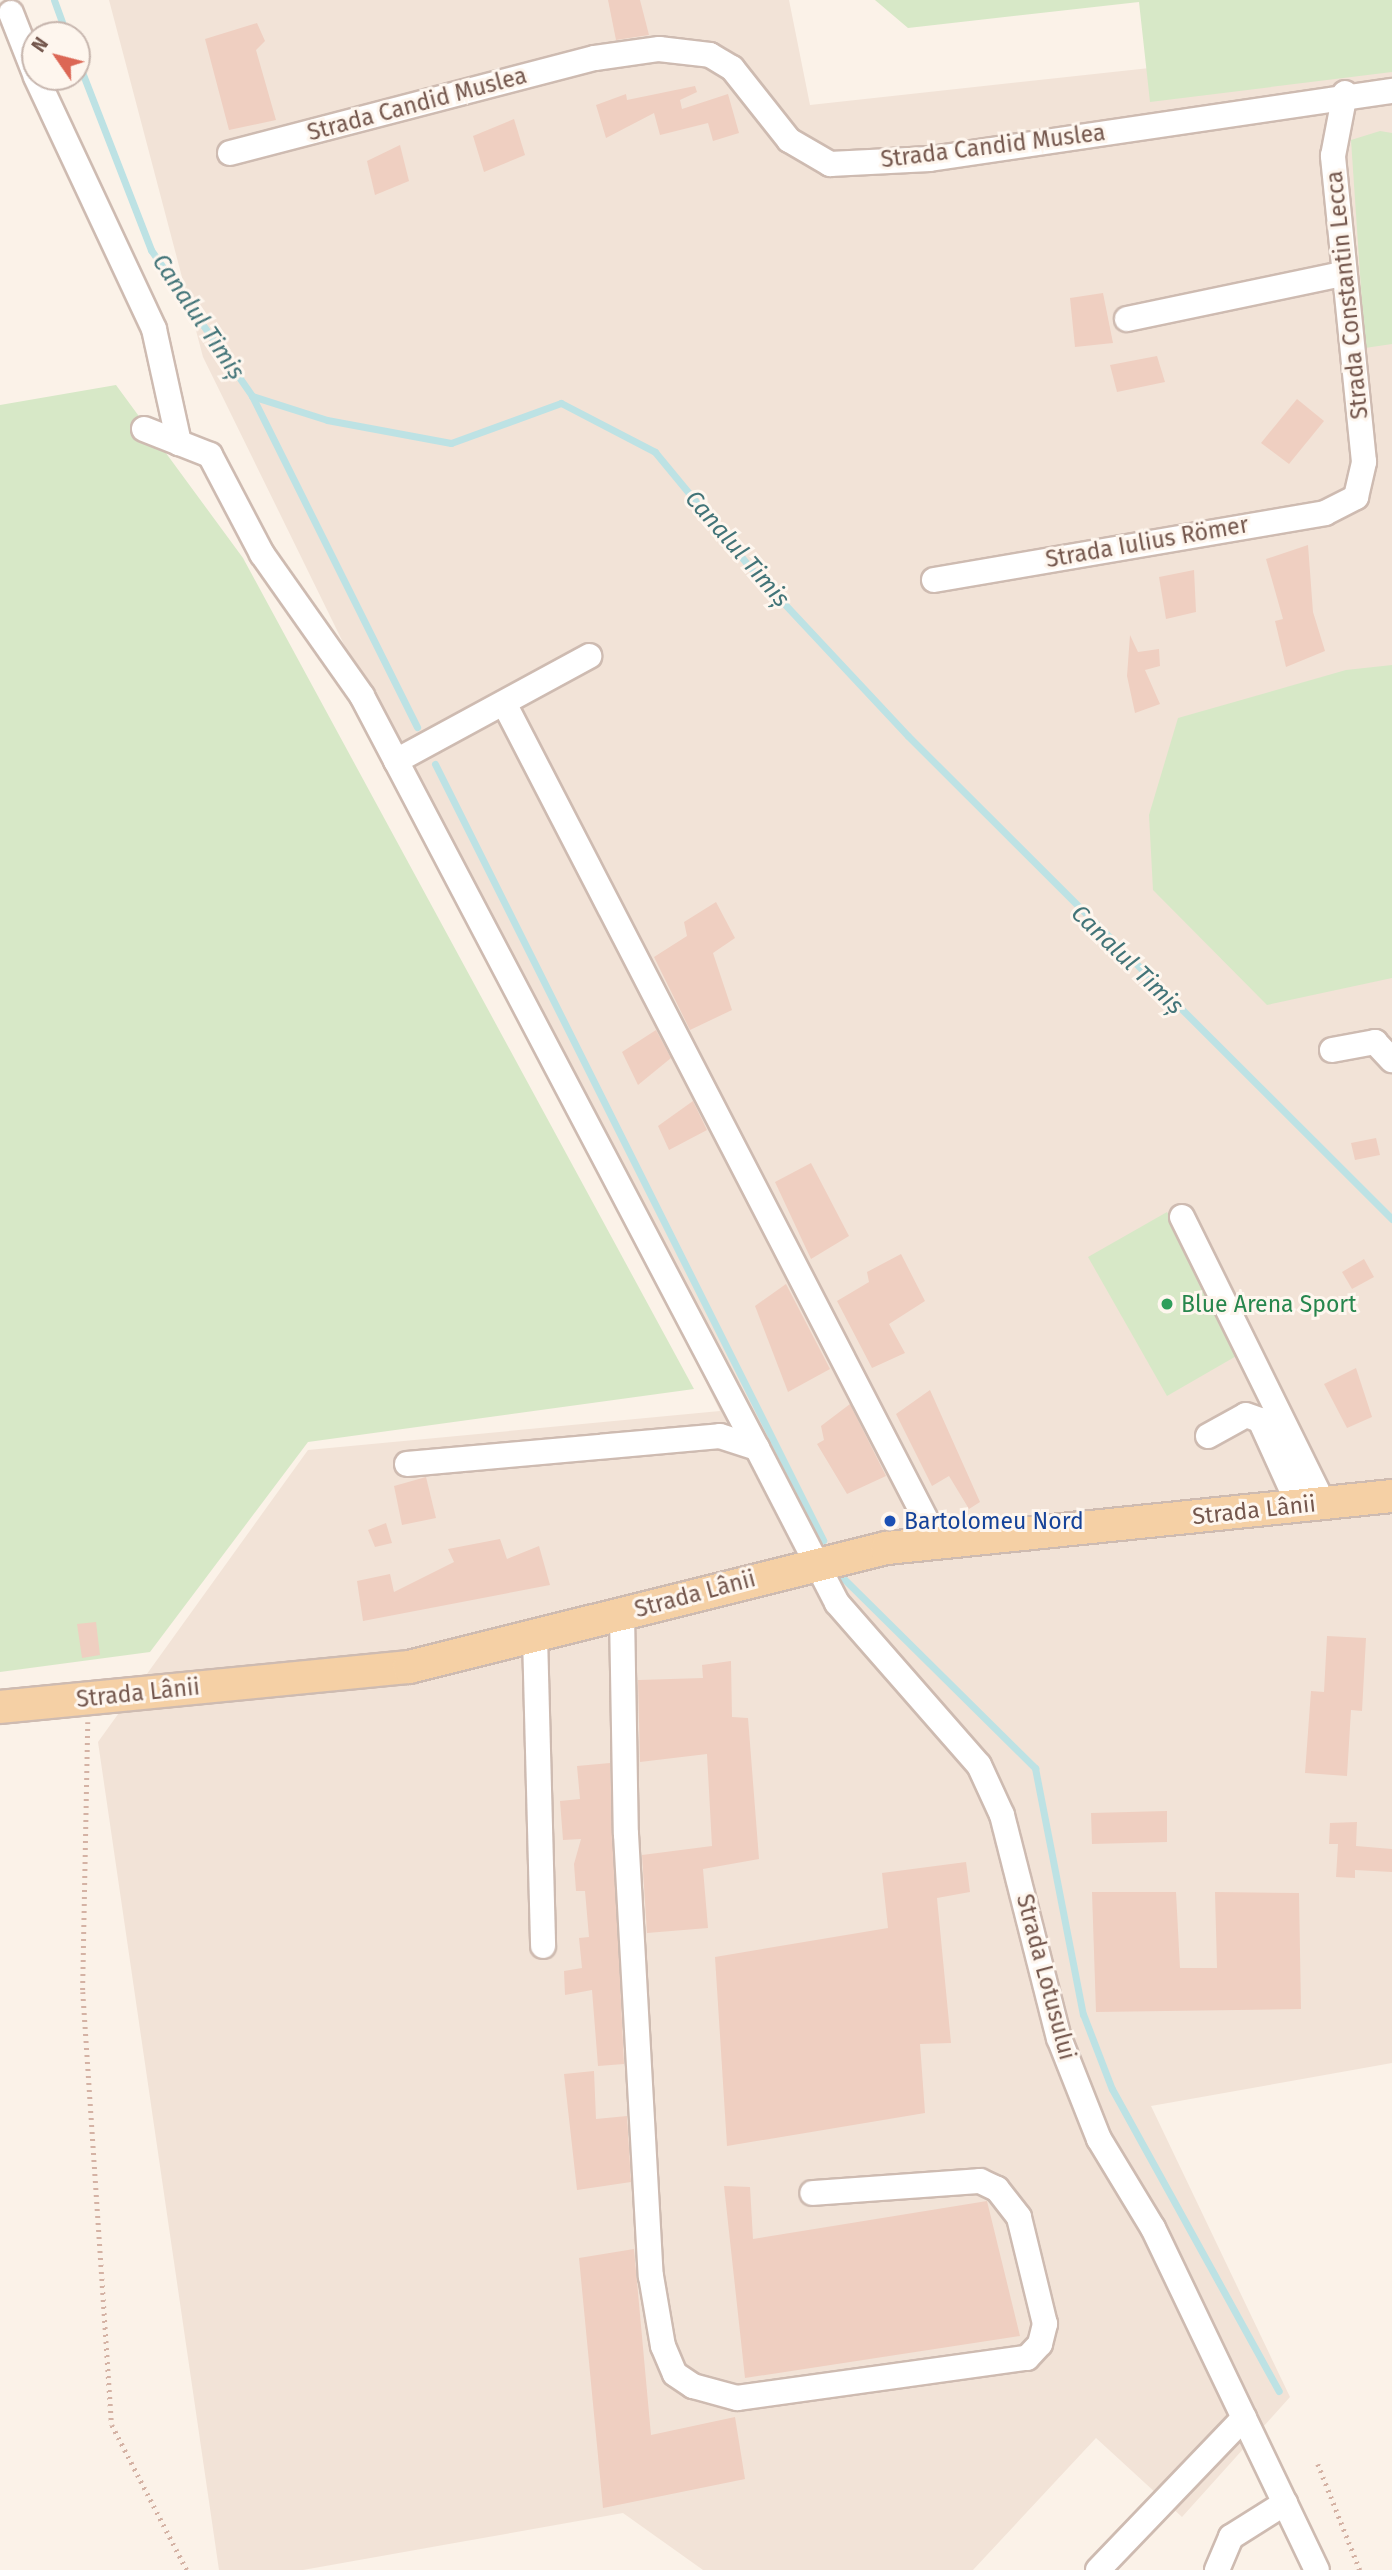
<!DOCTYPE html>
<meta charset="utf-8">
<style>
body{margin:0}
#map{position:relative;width:1392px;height:2570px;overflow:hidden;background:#fbf2e8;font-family:"Fira Sans",sans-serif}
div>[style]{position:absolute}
.residential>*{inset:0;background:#f2e3d7}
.green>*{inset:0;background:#d7e8c7}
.stream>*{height:7px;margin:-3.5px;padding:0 3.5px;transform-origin:3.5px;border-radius:3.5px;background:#bde2e4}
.building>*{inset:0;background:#efcfc1}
.path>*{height:4.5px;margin-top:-2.25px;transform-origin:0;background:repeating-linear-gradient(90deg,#d4b2a4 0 2px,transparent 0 7px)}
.roads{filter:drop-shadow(2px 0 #cebbb1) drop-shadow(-2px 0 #cebbb1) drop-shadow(0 2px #cebbb1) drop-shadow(0 -2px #cebbb1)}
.minor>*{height:24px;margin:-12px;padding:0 12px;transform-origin:12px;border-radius:12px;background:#fff}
.major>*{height:32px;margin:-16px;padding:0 16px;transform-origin:16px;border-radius:16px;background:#f5d0a5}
.dots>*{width:19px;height:19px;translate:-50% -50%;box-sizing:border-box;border:4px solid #fef6ee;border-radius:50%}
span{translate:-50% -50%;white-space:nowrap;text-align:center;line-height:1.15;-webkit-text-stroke:6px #fef6ee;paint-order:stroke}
.street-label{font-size:23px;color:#74574d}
.leisure-label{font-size:23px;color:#27864d}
.left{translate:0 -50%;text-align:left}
.transit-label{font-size:23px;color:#164399}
.water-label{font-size:24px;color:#427478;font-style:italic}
.north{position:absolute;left:21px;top:21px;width:70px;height:70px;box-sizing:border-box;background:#fef6ee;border:2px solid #c7b6ae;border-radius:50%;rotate:305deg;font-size:19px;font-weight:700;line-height:28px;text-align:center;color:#74574d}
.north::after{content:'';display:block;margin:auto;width:24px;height:32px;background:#dc6755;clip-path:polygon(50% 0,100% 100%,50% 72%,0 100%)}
</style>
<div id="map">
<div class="residential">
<i style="clip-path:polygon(109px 0,789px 0,810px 105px,1342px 47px,1392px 48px,1392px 2063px,1151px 2106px,1290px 2397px,1182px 2517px,1096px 2438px,973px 2570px,703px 2570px,623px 2513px,303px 2570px,219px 2570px,98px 1742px,308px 1450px,720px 1411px,203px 357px)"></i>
</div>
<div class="green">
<i style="clip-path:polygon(875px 0,1392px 0,1392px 72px,1150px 102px,1139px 2px,908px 28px)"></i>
<i style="clip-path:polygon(1380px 131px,1392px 133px,1392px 344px,1365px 348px,1351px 140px)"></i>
<i style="clip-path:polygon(116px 385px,243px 558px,694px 1389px,308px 1442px,150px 1652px,0 1672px,0 405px)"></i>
<i style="clip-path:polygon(1392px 665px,1392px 978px,1267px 1005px,1153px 890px,1149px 815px,1178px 718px,1346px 670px)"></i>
<i style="clip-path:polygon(1167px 1212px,1245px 1351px,1167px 1396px,1088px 1257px)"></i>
</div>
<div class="stream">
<i style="left:54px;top:0;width:37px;rotate:70deg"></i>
<i style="left:77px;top:59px;width:205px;rotate:68.8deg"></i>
<i style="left:151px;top:250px;width:178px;rotate:55.3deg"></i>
<i style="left:252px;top:396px;width:79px;rotate:17.7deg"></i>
<i style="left:327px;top:420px;width:126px;rotate:10.5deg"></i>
<i style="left:451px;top:443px;width:117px;rotate:-20deg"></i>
<i style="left:561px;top:403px;width:106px;rotate:27.5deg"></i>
<i style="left:655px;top:452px;width:146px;rotate:50.5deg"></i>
<i style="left:748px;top:565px;width:234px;rotate:46.9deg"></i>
<i style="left:908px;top:736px;width:684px;rotate:44.94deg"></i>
<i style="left:252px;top:396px;width:370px;rotate:63.5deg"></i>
<i style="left:435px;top:764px;width:868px;rotate:63.43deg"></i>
<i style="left:842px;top:1577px;width:272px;rotate:44.7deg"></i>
<i style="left:1035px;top:1768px;width:251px;rotate:79deg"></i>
<i style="left:1083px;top:2014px;width:80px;rotate:68.9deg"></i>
<i style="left:1112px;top:2089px;width:345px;rotate:61.1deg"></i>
</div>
<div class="building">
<i style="clip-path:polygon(608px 0,640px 0,649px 35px,616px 40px)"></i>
<i style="clip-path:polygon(257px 23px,265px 41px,256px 50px,276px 120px,229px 130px,205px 39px)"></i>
<i style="clip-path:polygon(695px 86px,697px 92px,680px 100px,682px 109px,728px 94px,739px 133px,713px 141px,708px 123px,660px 135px,654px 113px,606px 138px,596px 105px,626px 94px,627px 100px)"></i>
<i style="clip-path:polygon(514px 119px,525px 155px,484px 172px,473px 136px)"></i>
<i style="clip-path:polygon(400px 145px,409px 181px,375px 195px,367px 161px)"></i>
<i style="clip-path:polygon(1103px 293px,1113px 343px,1075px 347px,1070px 298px)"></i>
<i style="clip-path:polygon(1157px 356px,1165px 382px,1117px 392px,1110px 365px)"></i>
<i style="clip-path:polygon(1297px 399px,1324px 421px,1289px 464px,1261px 443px)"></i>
<i style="clip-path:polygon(1308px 545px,1313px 612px,1325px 651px,1286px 667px,1275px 621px,1283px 619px,1266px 559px)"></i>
<i style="clip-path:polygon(1194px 570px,1196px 612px,1166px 619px,1159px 577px)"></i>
<i style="clip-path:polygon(1130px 635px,1138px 652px,1159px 649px,1160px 666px,1145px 670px,1160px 704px,1135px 713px,1127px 676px)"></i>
<i style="clip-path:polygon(716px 902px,735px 938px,713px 953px,732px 1010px,690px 1030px,654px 957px,687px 936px,684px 922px)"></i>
<i style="clip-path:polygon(656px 1030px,671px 1058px,638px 1085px,622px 1052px)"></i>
<i style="clip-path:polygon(693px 1101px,707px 1130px,669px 1150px,658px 1126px)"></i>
<i style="clip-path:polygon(1376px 1138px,1380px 1155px,1355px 1160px,1351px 1143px)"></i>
<i style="clip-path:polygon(811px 1163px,849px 1236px,811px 1259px,775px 1182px)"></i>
<i style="clip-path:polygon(901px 1254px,925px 1301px,889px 1324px,905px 1353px,872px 1368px,837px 1301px,869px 1282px,867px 1272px)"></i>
<i style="clip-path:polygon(1364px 1259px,1374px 1277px,1352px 1289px,1342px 1272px)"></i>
<i style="clip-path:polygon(786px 1284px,830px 1369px,788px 1392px,755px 1306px)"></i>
<i style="clip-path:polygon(1356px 1368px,1372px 1417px,1347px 1428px,1324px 1384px)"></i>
<i style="clip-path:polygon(930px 1390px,980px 1502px,969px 1509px,949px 1476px,932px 1486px,896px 1414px)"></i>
<i style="clip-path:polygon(850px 1404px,886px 1476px,847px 1494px,817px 1444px,824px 1440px,821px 1426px)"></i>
<i style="clip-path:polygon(426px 1477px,436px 1518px,402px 1525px,394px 1486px)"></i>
<i style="clip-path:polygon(386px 1523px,392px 1543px,375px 1547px,368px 1530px)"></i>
<i style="clip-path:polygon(500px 1539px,507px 1559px,539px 1546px,550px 1585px,363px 1621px,357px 1581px,390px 1574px,394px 1592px,454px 1562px,448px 1549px)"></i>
<i style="clip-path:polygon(96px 1622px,100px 1655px,82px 1658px,77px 1624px)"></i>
<i style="clip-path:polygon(1327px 1636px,1366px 1638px,1362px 1711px,1351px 1710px,1347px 1776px,1305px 1773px,1311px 1691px,1324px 1692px)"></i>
<i style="clip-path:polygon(731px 1661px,732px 1717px,748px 1718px,759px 1859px,703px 1869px,708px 1928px,647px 1933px,642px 1855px,712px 1846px,707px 1754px,640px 1762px,638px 1680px,703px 1678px,702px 1665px)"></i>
<i style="clip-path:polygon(610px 1763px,624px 2064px,598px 2066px,592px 1990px,565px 1995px,564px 1971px,582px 1968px,579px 1938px,589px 1937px,585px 1891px,576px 1891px,574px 1864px,581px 1839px,563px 1840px,560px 1801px,580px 1799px,577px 1766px)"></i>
<i style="clip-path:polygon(1167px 1811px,1167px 1842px,1092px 1844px,1091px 1813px)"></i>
<i style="clip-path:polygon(1357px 1822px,1356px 1846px,1392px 1849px,1392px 1872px,1355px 1870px,1355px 1878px,1336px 1877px,1338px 1844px,1329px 1844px,1330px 1823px)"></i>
<i style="clip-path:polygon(966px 1862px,970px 1892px,937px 1898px,951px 2043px,920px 2044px,925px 2113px,727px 2146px,715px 1957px,888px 1928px,882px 1873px)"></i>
<i style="clip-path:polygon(1092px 1892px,1176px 1892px,1180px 1968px,1217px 1968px,1215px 1892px,1299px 1893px,1301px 2009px,1096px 2012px)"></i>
<i style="clip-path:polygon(594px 2071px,596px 2119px,627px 2116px,631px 2182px,577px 2190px,564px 2074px)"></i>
<i style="clip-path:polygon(724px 2186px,750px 2187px,753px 2239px,987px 2201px,1020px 2336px,745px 2378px)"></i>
<i style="clip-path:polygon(634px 2249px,651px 2435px,735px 2417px,745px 2479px,603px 2508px,579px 2258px)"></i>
</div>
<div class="path">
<i style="left:88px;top:1722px;width:270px;rotate:91.1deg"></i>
<i style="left:83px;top:1992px;width:434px;rotate:86.2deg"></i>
<i style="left:112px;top:2425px;width:163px;rotate:62.7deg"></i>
<i style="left:1318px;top:2464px;width:114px;rotate:68.4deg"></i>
</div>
<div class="roads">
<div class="minor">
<i style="left:11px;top:13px;width:66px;rotate:68.5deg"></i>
<i style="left:36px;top:77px;width:278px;rotate:64.9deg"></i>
<i style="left:154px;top:329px;width:117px;rotate:77.6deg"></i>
<i style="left:230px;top:153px;width:377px;rotate:-14.6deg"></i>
<i style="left:595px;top:58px;width:65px;rotate:-8deg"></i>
<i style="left:659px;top:49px;width:51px;rotate:6.7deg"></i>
<i style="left:710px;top:55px;width:26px;rotate:31deg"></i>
<i style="left:732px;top:68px;width:92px;rotate:51.6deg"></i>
<i style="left:789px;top:140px;width:48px;rotate:30.3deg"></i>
<i style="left:830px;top:164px;width:100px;rotate:-2.9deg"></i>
<i style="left:930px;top:159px;width:467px;rotate:-8.4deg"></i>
<i style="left:1127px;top:319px;width:221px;rotate:-11.8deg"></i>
<i style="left:144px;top:429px;width:71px;rotate:21.5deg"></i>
<i style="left:210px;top:455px;width:112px;rotate:62.3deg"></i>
<i style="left:262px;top:554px;width:174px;rotate:54.8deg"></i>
<i style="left:362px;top:696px;width:849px;rotate:62.29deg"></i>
<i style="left:934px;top:580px;width:397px;rotate:-9.7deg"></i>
<i style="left:1325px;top:513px;width:35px;rotate:-27deg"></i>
<i style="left:1356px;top:497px;width:36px;rotate:-77deg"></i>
<i style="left:1364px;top:462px;width:308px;rotate:-95.8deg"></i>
<i style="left:1333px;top:156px;width:64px;rotate:-79.2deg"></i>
<i style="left:505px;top:705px;width:941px;rotate:62.67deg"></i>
<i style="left:396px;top:761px;width:220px;rotate:-28.5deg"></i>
<i style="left:1332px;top:1050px;width:44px;rotate:-10.5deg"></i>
<i style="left:1375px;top:1042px;width:25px;rotate:47deg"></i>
<i style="left:1182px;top:1217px;width:318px;rotate:63.7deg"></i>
<i style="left:1208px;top:1436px;width:43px;rotate:-28.9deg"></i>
<i style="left:1246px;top:1415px;width:15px;rotate:20deg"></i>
<i style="left:1260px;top:1420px;width:94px;rotate:65.6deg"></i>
<i style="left:407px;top:1464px;width:314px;rotate:-5.1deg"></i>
<i style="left:720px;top:1436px;width:39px;rotate:18deg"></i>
<i style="left:757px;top:1448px;width:174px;rotate:62.7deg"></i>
<i style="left:837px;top:1603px;width:215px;rotate:48.8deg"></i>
<i style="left:979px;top:1765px;width:55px;rotate:65.3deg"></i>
<i style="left:1002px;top:1815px;width:230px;rotate:75.7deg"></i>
<i style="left:1059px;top:2038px;width:109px;rotate:68.4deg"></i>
<i style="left:1099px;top:2139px;width:104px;rotate:58.8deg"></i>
<i style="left:1153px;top:2228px;width:379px;rotate:64.4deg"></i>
<i style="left:622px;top:1614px;width:220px;rotate:89deg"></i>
<i style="left:626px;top:1834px;width:443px;rotate:86.8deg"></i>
<i style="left:651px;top:2276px;width:71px;rotate:80.3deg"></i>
<i style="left:663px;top:2346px;width:30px;rotate:67deg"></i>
<i style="left:675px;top:2374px;width:22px;rotate:34deg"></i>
<i style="left:693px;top:2386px;width:46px;rotate:15.3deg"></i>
<i style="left:737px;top:2398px;width:293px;rotate:-7.9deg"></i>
<i style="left:1027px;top:2358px;width:19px;rotate:-47deg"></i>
<i style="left:1040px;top:2344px;width:21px;rotate:-76deg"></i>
<i style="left:1045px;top:2324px;width:110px;rotate:-103.7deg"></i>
<i style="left:1019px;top:2217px;width:36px;rotate:-128deg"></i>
<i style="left:997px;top:2189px;width:19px;rotate:-155deg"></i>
<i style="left:980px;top:2181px;width:168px;rotate:175.9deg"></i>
<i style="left:535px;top:1636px;width:310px;rotate:88.5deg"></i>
<i style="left:1098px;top:2570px;width:211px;rotate:-46.2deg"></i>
<i style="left:1217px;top:2570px;width:36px;rotate:-67deg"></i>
<i style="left:1231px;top:2537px;width:64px;rotate:-32.2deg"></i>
</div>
<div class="major">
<i style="left:0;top:1707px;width:411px;rotate:-5.6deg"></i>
<i style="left:409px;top:1667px;width:493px;rotate:-14deg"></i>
<i style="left:887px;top:1548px;width:508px;rotate:-5.88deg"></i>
</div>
</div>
<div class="dots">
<i style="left:1167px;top:1304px;background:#2e9e5b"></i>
<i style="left:890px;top:1521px;background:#1a4fb4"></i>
</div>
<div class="street-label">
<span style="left:417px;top:104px;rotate:-15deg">Strada Candid Muslea</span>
<span style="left:993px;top:146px;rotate:-7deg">Strada Candid Muslea</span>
<span style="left:1347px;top:295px;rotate:-96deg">Strada Constantin Lecca</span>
<span style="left:1147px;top:542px;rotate:-10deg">Strada Iulius Römer</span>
<span style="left:1254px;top:1510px;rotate:-6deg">Strada Lânii</span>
<span style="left:695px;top:1594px;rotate:-15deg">Strada Lânii</span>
<span style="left:138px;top:1693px;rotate:-6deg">Strada Lânii</span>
<span style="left:1046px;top:1977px;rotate:75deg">Strada Lotusului</span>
</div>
<div class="leisure-label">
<span class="left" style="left:1181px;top:1304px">Blue Arena Sport</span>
</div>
<div class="transit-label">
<span class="left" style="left:904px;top:1521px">Bartolomeu Nord</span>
</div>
<div class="water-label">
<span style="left:198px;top:317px;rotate:56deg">Canalul Timiș</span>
<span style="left:737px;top:549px;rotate:49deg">Canalul Timiș</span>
<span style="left:1127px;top:960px;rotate:44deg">Canalul Timiș</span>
</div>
<div class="north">N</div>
</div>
